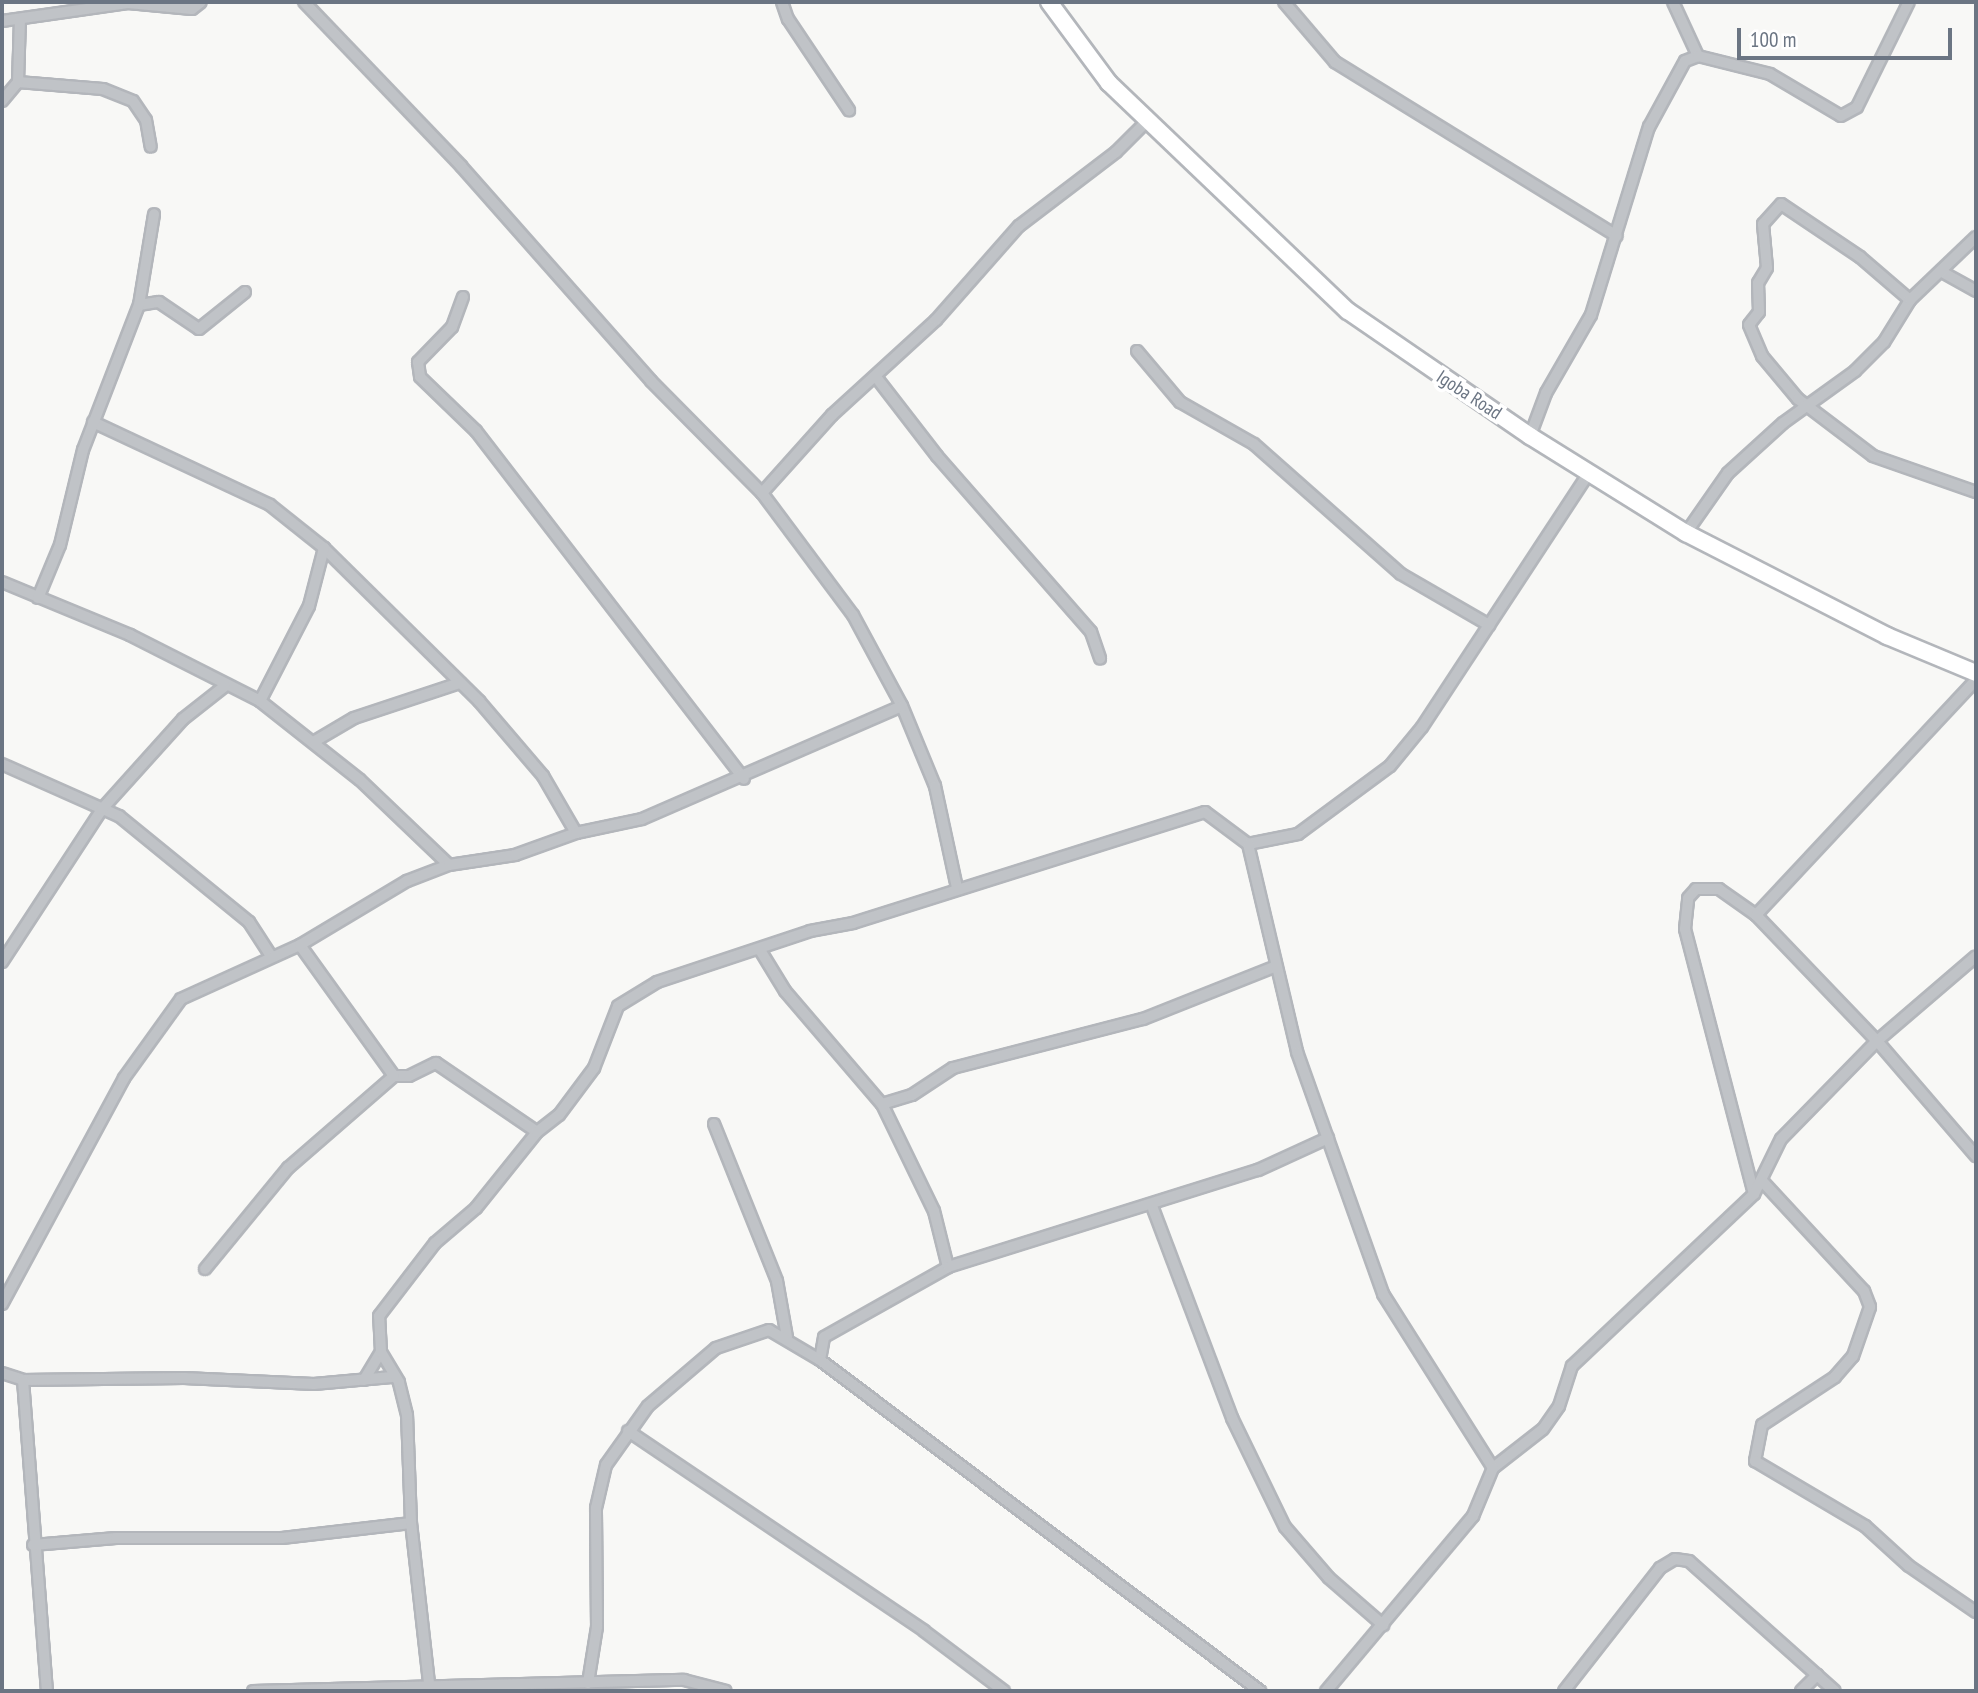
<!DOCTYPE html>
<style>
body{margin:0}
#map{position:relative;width:1978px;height:1693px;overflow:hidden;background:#f8f8f6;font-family:"PT Sans Narrow",sans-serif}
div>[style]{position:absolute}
.roads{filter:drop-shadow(2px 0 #b3b6bb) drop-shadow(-2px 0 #b3b6bb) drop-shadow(0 2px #b3b6bb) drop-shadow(0 -2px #b3b6bb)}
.street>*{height:10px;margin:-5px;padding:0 5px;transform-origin:5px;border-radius:5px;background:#c0c3c7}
.secondary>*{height:16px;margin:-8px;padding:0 8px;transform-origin:8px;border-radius:8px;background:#fff}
span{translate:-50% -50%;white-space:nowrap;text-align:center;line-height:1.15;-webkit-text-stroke:7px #fff;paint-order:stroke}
.street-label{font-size:19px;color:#6b7583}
.frame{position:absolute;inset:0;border:4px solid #6b7583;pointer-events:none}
.scale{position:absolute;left:1737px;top:28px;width:215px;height:32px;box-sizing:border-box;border:4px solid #6b7583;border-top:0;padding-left:9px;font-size:21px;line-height:24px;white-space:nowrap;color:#6b7583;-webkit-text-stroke:5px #fff;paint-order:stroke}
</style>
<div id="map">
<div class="roads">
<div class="street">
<i style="left:304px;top:2px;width:227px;rotate:46.2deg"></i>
<i style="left:461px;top:166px;width:287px;rotate:48.5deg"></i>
<i style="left:651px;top:381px;width:158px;rotate:45.3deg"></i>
<i style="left:762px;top:493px;width:152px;rotate:53.3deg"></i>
<i style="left:853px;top:615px;width:103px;rotate:61.7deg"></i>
<i style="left:902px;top:706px;width:87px;rotate:67.6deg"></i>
<i style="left:935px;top:786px;width:104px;rotate:77.8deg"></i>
<i style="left:782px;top:2px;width:18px;rotate:71deg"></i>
<i style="left:788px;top:19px;width:110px;rotate:56.2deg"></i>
<i style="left:1284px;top:2px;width:79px;rotate:49.6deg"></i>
<i style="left:1335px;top:62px;width:331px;rotate:31.7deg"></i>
<i style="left:1673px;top:2px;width:60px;rotate:65.2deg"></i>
<i style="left:2px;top:21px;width:127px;rotate:-8.1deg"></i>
<i style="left:128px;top:3px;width:64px;rotate:5.4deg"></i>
<i style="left:192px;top:9px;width:11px;rotate:-38deg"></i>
<i style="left:18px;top:82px;width:85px;rotate:4.7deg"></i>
<i style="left:103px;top:89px;width:32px;rotate:22deg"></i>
<i style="left:133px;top:101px;width:23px;rotate:56deg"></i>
<i style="left:146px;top:120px;width:27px;rotate:80deg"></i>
<i style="left:2px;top:101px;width:25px;rotate:-50deg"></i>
<i style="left:18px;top:82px;width:62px;rotate:-88.2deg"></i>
<i style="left:1942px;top:272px;width:39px;rotate:29deg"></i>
<i style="left:463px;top:297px;width:32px;rotate:110deg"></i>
<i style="left:452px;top:327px;width:49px;rotate:134.2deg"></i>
<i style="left:418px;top:362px;width:15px;rotate:82deg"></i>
<i style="left:420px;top:377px;width:78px;rotate:44deg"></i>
<i style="left:476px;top:431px;width:439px;rotate:52.4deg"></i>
<i style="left:1910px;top:300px;width:66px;rotate:-139.3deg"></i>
<i style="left:1860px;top:257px;width:95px;rotate:-146.1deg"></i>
<i style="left:1781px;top:204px;width:27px;rotate:132deg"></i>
<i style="left:1763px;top:224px;width:44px;rotate:84.8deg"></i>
<i style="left:1767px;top:268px;width:17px;rotate:121deg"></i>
<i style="left:1758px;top:283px;width:29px;rotate:88deg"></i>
<i style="left:1759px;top:312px;width:16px;rotate:128deg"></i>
<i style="left:1749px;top:325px;width:34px;rotate:67deg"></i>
<i style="left:1762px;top:356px;width:56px;rotate:50.1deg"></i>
<i style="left:1798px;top:399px;width:94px;rotate:37.2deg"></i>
<i style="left:1873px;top:456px;width:109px;rotate:19.3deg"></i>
<i style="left:139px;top:305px;width:20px;rotate:-9deg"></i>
<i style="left:159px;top:302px;width:48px;rotate:34deg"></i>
<i style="left:199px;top:329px;width:59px;rotate:-38.8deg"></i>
<i style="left:1137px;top:351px;width:67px;rotate:49.9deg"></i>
<i style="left:1180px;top:402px;width:85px;rotate:29.6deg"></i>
<i style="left:1254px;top:444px;width:196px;rotate:41.5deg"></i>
<i style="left:1401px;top:574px;width:102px;rotate:30.1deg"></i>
<i style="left:876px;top:377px;width:100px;rotate:52.3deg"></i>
<i style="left:937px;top:456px;width:234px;rotate:48.8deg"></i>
<i style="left:1091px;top:632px;width:28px;rotate:71deg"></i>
<i style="left:93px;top:422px;width:195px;rotate:25.1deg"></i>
<i style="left:270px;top:505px;width:69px;rotate:38.5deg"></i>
<i style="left:324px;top:548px;width:218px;rotate:44.6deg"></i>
<i style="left:479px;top:701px;width:99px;rotate:49.5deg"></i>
<i style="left:543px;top:776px;width:66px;rotate:59.9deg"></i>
<i style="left:1530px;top:436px;width:46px;rotate:-69.6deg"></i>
<i style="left:1546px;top:393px;width:90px;rotate:-60deg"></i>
<i style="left:1591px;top:315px;width:197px;rotate:-72.9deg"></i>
<i style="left:1649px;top:127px;width:75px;rotate:-61.4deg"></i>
<i style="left:1685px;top:61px;width:14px;rotate:-21deg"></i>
<i style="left:1698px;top:56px;width:74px;rotate:14deg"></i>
<i style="left:1770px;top:74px;width:82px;rotate:30.6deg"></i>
<i style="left:1841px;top:116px;width:18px;rotate:-29deg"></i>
<i style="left:1857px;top:107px;width:117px;rotate:-63.7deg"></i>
<i style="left:762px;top:493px;width:105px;rotate:-48.1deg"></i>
<i style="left:832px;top:415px;width:141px;rotate:-42.4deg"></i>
<i style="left:936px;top:320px;width:125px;rotate:-48.6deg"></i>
<i style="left:1019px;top:226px;width:122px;rotate:-37.3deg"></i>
<i style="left:1116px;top:152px;width:45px;rotate:-45deg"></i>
<i style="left:1686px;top:533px;width:73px;rotate:-55deg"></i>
<i style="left:1728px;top:473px;width:74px;rotate:-42.3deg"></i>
<i style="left:1783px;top:423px;width:89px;rotate:-35.8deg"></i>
<i style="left:1855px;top:371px;width:41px;rotate:-45deg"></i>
<i style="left:1884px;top:342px;width:49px;rotate:-58.2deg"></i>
<i style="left:1910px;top:300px;width:91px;rotate:-43.7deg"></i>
<i style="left:2px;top:582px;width:139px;rotate:22.5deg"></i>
<i style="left:130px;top:635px;width:146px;rotate:26.9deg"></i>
<i style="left:260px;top:701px;width:127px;rotate:38.3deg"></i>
<i style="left:360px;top:780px;width:123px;rotate:43.7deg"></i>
<i style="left:38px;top:598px;width:57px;rotate:-67.5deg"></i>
<i style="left:60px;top:545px;width:98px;rotate:-76.4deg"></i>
<i style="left:83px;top:450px;width:155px;rotate:-68.9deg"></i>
<i style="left:139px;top:305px;width:92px;rotate:-80.6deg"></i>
<i style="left:260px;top:701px;width:107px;rotate:-62.7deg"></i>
<i style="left:309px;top:606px;width:60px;rotate:-75.5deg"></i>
<i style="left:315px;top:741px;width:45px;rotate:-30.5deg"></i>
<i style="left:354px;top:718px;width:112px;rotate:-18.3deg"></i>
<i style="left:2px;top:764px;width:128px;rotate:24deg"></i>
<i style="left:119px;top:816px;width:168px;rotate:39.2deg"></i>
<i style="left:249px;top:922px;width:40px;rotate:57.1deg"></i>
<i style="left:1248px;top:844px;width:51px;rotate:-11.3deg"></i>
<i style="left:1298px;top:834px;width:114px;rotate:-36.5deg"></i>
<i style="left:1390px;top:766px;width:50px;rotate:-50.6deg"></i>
<i style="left:1422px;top:727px;width:304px;rotate:-56.7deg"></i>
<i style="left:1756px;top:915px;width:322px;rotate:-46.9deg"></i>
<i style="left:760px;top:950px;width:48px;rotate:58.6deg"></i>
<i style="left:785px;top:991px;width:149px;rotate:49.4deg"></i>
<i style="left:882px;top:1104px;width:119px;rotate:64.1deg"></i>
<i style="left:934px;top:1211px;width:58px;rotate:76deg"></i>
<i style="left:2px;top:962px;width:183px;rotate:-56.8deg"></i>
<i style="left:102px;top:809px;width:121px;rotate:-48deg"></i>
<i style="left:183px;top:719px;width:53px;rotate:-38.2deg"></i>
<i style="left:394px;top:1076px;width:15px"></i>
<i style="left:409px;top:1076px;width:30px;rotate:-26deg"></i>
<i style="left:436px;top:1063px;width:122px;rotate:34.3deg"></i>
<i style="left:882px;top:1104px;width:31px;rotate:-17deg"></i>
<i style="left:912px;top:1095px;width:49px;rotate:-33.4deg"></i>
<i style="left:953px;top:1068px;width:196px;rotate:-14.5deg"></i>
<i style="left:1143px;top:1019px;width:143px;rotate:-21.7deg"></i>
<i style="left:714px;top:1124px;width:169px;rotate:68.1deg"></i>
<i style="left:777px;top:1281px;width:57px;rotate:79.9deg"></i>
<i style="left:1763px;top:1182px;width:149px;rotate:47.2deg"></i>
<i style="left:1864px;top:1291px;width:17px;rotate:69deg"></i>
<i style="left:1870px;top:1307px;width:52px;rotate:109.1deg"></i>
<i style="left:1853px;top:1356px;width:28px;rotate:131deg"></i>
<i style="left:1835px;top:1377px;width:87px;rotate:146.7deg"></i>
<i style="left:1762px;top:1425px;width:37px;rotate:101deg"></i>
<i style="left:1755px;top:1461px;width:128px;rotate:30.6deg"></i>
<i style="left:1865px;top:1526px;width:59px;rotate:42.3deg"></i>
<i style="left:1909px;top:1566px;width:81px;rotate:34.5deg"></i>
<i style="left:1754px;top:1194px;width:274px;rotate:-104.6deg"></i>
<i style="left:1685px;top:929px;width:31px;rotate:-84deg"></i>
<i style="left:1688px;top:898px;width:12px;rotate:-48deg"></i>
<i style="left:1696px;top:889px;width:23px"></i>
<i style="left:1719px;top:889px;width:45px;rotate:35.1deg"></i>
<i style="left:1756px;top:915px;width:175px;rotate:46.2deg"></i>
<i style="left:1877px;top:1041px;width:130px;rotate:-40.6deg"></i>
<i style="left:1152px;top:1206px;width:227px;rotate:69.3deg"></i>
<i style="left:1232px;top:1418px;width:121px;rotate:64.1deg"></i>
<i style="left:1285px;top:1527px;width:67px;rotate:49.2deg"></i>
<i style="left:1329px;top:1578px;width:72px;rotate:41deg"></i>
<i style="left:205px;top:1269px;width:131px;rotate:-50.6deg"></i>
<i style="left:288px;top:1168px;width:140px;rotate:-41deg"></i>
<i style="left:394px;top:1076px;width:161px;rotate:-125.7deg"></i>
<i style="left:2px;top:1304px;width:257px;rotate:-61.6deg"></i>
<i style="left:124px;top:1078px;width:97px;rotate:-54.2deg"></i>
<i style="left:181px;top:999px;width:131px;rotate:-24.4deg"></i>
<i style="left:300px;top:945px;width:125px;rotate:-30.9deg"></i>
<i style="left:407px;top:881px;width:45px;rotate:-20.9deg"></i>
<i style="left:449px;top:865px;width:67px;rotate:-8.6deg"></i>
<i style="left:515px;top:855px;width:65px;rotate:-19.8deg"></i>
<i style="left:576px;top:833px;width:67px;rotate:-12deg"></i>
<i style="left:642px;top:819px;width:283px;rotate:-23.5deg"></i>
<i style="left:820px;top:1360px;width:23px;rotate:-80deg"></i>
<i style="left:824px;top:1337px;width:142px;rotate:-29.4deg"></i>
<i style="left:948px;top:1267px;width:325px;rotate:-17.4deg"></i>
<i style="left:1258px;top:1170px;width:77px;rotate:-24.6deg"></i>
<i style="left:2px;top:1373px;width:22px;rotate:18deg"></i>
<i style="left:23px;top:1380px;width:161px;rotate:-0.7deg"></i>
<i style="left:184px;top:1378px;width:130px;rotate:2.6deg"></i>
<i style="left:314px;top:1384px;width:78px;rotate:-5.1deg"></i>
<i style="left:23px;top:1380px;width:312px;rotate:85.6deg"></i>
<i style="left:364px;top:1380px;width:33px;rotate:-59deg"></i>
<i style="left:628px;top:1431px;width:357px;rotate:34deg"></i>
<i style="left:924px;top:1631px;width:100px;rotate:36.9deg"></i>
<i style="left:1493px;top:1468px;width:63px;rotate:-38deg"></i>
<i style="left:1543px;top:1429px;width:28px;rotate:-55deg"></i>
<i style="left:1559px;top:1406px;width:42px;rotate:-72deg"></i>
<i style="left:1572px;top:1366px;width:250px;rotate:-43.4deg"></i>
<i style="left:1754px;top:1194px;width:61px;rotate:-63.9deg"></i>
<i style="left:1781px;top:1139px;width:137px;rotate:-45.6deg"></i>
<i style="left:1877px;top:1041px;width:152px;rotate:49.3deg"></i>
<i style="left:33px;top:1545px;width:83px;rotate:-4.8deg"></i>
<i style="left:116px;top:1538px;width:166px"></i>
<i style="left:282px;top:1538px;width:130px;rotate:-6.6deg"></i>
<i style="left:429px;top:1683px;width:161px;rotate:-96.4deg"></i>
<i style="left:411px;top:1523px;width:108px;rotate:-92.1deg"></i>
<i style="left:407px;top:1415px;width:34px;rotate:-104deg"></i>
<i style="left:399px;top:1382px;width:35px;rotate:-121deg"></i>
<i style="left:381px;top:1352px;width:36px;rotate:-93deg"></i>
<i style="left:379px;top:1316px;width:92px;rotate:-52.5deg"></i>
<i style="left:435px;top:1243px;width:54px;rotate:-40.5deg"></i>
<i style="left:476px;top:1208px;width:97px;rotate:-51.2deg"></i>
<i style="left:537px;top:1132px;width:28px;rotate:-38deg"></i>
<i style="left:559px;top:1115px;width:59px;rotate:-53.3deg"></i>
<i style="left:594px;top:1068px;width:66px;rotate:-68.8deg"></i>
<i style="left:618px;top:1006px;width:46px;rotate:-31.6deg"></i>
<i style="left:657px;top:982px;width:161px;rotate:-18.4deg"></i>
<i style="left:810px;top:931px;width:44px;rotate:-10.5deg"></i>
<i style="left:853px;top:923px;width:369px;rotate:-17.5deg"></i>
<i style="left:1205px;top:812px;width:54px;rotate:36.7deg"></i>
<i style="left:1248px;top:844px;width:214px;rotate:76.7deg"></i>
<i style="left:1297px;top:1052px;width:257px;rotate:70.4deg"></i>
<i style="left:1383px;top:1294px;width:206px;rotate:57.7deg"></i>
<i style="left:1493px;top:1468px;width:52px;rotate:112.6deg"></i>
<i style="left:1473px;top:1516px;width:229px;rotate:130deg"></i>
<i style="left:588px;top:1683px;width:57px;rotate:-80.9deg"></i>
<i style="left:597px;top:1627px;width:119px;rotate:-90.5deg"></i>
<i style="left:596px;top:1508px;width:44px;rotate:-76.9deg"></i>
<i style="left:606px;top:1465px;width:72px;rotate:-54.6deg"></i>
<i style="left:648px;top:1406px;width:89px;rotate:-40.5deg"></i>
<i style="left:716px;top:1348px;width:56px;rotate:-18.8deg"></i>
<i style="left:769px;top:1330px;width:59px;rotate:30.5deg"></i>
<i style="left:820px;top:1360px;width:551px;rotate:36.95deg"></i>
<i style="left:253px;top:1691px;width:431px;rotate:-1.5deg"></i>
<i style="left:684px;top:1680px;width:43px;rotate:14.7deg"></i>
<i style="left:1564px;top:1691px;width:156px;rotate:-52deg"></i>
<i style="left:1660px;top:1568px;width:17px;rotate:-31deg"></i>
<i style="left:1675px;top:1559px;width:14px;rotate:8deg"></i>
<i style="left:1689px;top:1561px;width:195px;rotate:41.7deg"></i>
<i style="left:1801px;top:1691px;width:23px;rotate:-45deg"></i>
</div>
<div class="secondary">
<i style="left:1049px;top:2px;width:101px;rotate:53.5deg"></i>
<i style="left:1109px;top:83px;width:330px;rotate:43.7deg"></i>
<i style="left:1348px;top:311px;width:221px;rotate:34.5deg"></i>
<i style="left:1530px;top:436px;width:184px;rotate:31.9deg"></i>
<i style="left:1686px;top:533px;width:226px;rotate:27.1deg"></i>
<i style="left:1887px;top:636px;width:96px;rotate:22.6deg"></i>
</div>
</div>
<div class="street-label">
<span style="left:1469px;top:395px;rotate:33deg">Igoba Road</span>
</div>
<div class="frame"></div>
<div class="scale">100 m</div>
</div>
